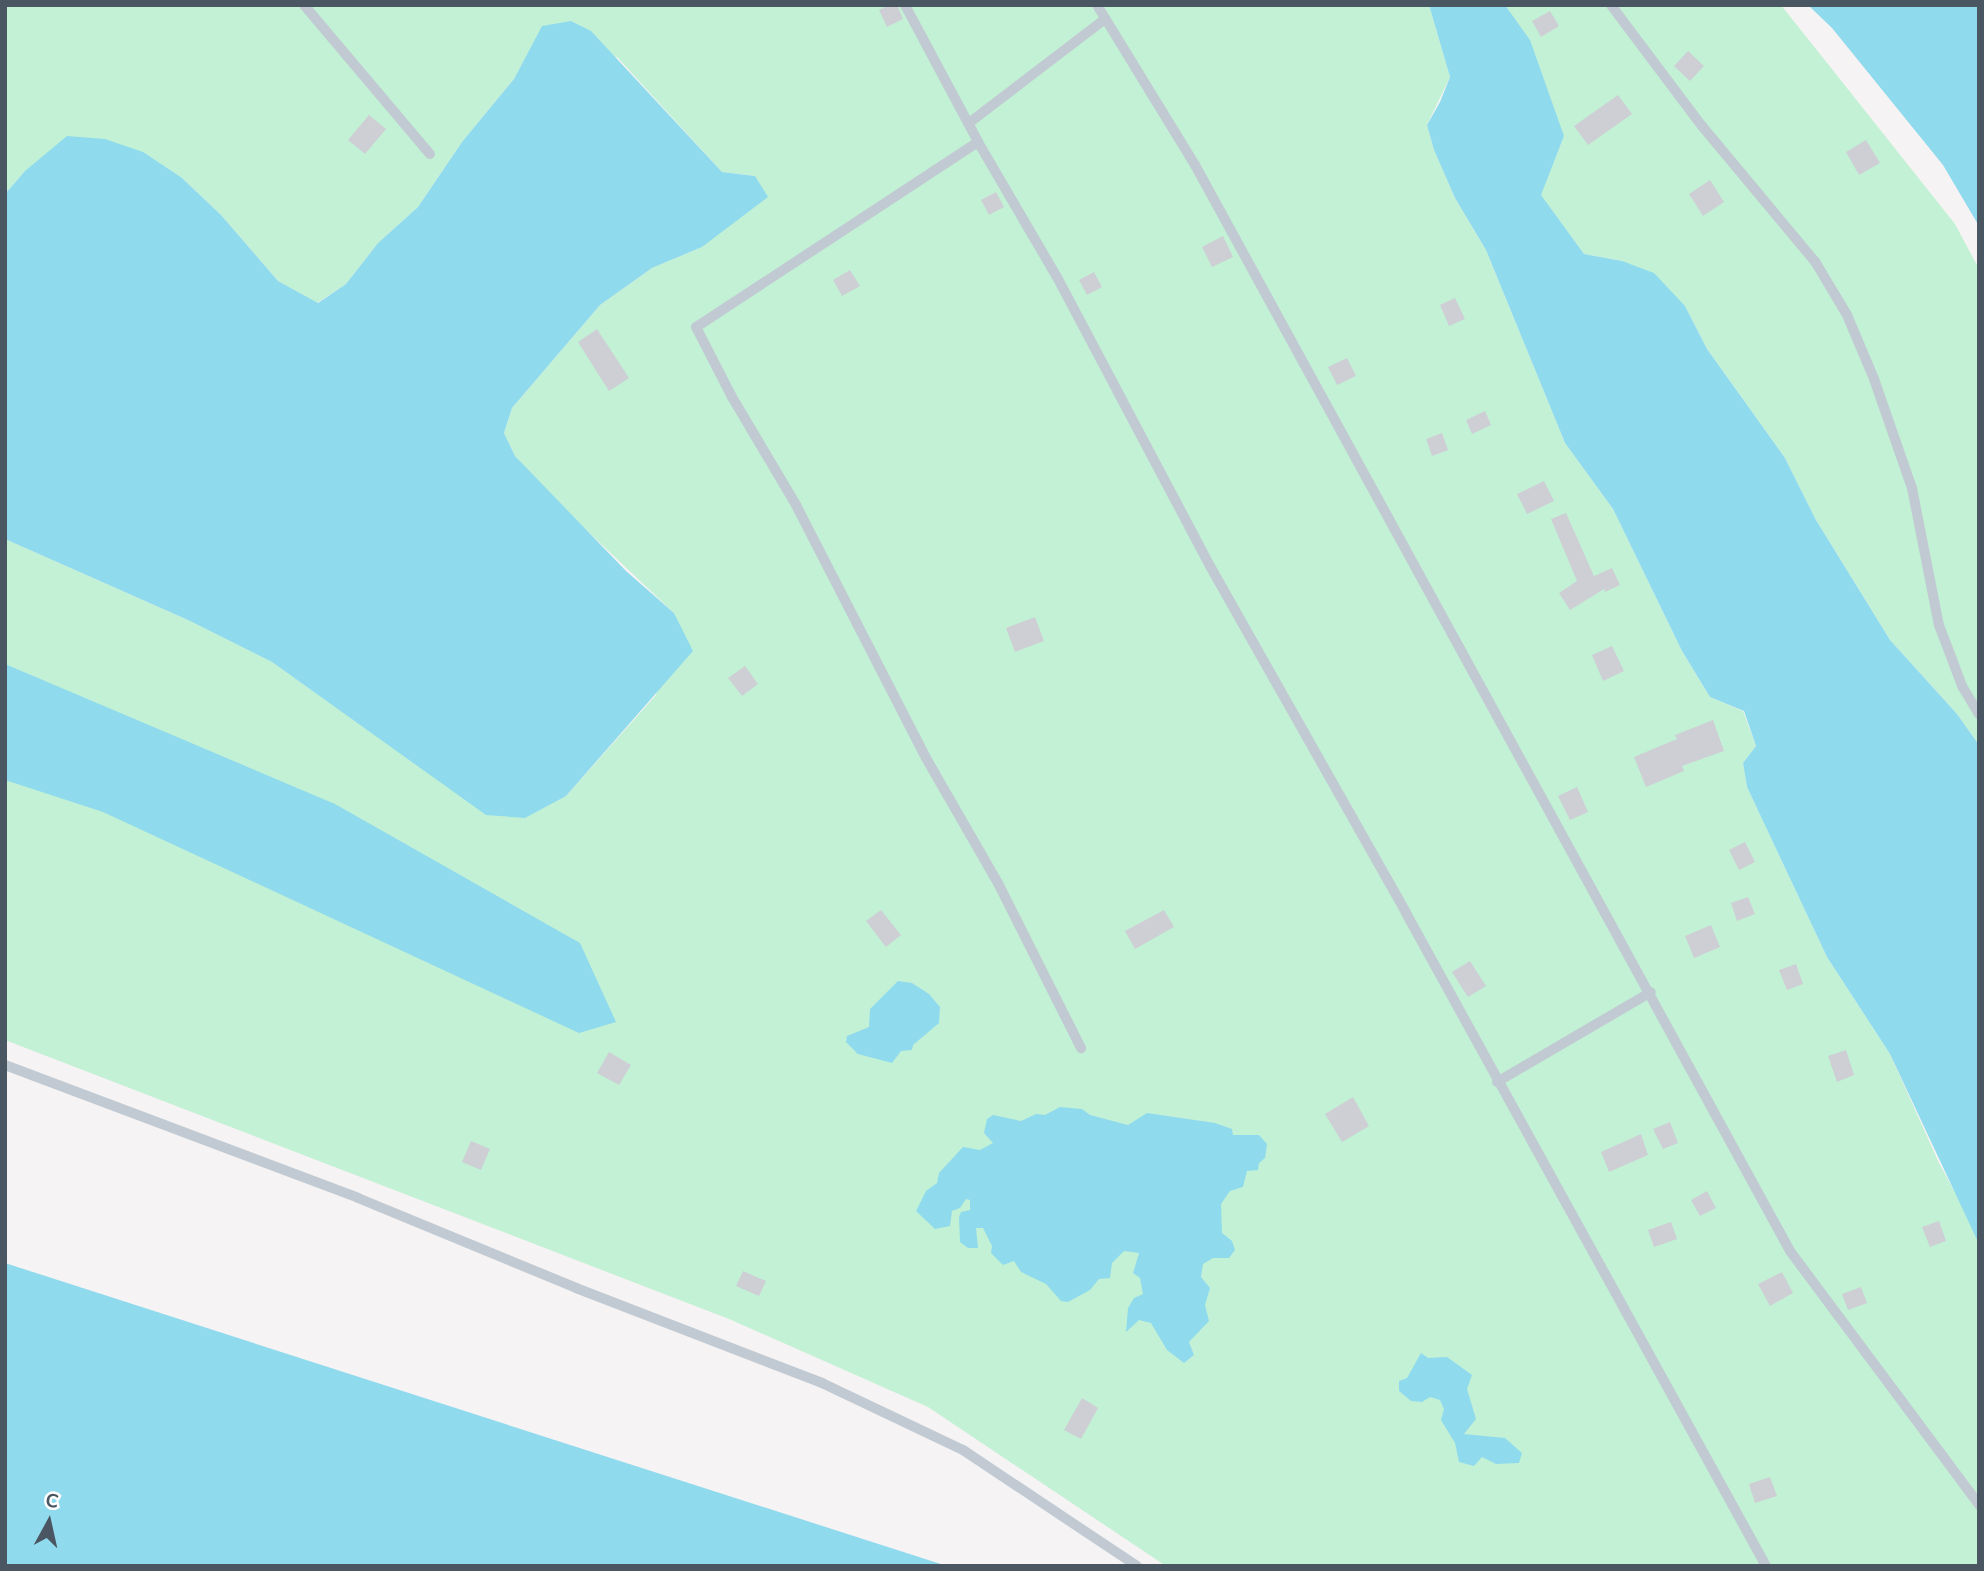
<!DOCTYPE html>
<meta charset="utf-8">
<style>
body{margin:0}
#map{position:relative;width:1984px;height:1571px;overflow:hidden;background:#f5f3f3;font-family:"Nunito Sans",sans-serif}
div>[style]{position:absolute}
.green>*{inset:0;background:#c3f1d5}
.water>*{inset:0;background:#90daee}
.building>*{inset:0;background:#cdcfd5}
.service>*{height:10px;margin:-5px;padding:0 5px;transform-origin:5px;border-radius:5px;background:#c1cad2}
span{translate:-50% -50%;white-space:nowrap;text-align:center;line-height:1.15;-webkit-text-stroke:5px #fff;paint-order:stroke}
.frame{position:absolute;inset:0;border:7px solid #4a5661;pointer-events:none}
.north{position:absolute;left:14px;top:1487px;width:70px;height:70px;-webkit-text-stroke:5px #fff;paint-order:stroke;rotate:8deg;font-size:19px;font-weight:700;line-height:28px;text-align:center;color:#4a5661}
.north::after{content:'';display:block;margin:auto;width:24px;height:32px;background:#4a5661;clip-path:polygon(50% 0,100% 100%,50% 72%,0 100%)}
</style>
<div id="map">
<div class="green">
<i style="clip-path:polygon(5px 5px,1429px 5px,1450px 77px,1427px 125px,1434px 150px,1455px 198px,1486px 250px,1565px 443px,1613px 509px,1682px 651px,1710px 697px,1743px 711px,1756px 746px,1743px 763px,1747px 787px,1827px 957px,1890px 1054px,1939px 1163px,1972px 1224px,1979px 1244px,1979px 1566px,1166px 1566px,928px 1407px,729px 1319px,5px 1040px,5px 539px,188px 620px,272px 662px,486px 814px,566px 796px,656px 695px,674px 613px,562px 507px,515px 456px,504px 433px,512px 408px,600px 305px,652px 268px,702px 247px,755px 176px,722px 172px,618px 58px,542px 27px,514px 79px,462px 142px,418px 207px,378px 243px,346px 284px,317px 303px,278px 281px,221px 215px,182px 178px,25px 171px,5px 194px)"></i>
<i style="clip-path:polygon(1505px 5px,1781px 5px,1955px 224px,1979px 269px,1979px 745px,1957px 714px,1890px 640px,1816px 520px,1785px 458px,1707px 349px,1685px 306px,1622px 261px,1584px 254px,1540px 195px,1564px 136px)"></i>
</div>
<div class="water">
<i style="clip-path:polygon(1429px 5px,1505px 5px,1530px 40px,1564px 136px,1541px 195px,1584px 254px,1622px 261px,1654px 273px,1685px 306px,1707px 349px,1785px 458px,1816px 520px,1890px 640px,1957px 714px,1979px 745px,1979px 1244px,1890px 1054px,1827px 957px,1747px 787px,1743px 763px,1756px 746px,1744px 711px,1710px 697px,1682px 651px,1613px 509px,1565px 443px,1486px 250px,1455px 198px,1434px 150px,1427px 125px,1440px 102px,1450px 77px)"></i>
<i style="clip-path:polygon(1808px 5px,1979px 5px,1979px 226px,1943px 165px,1832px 28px)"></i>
<i style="clip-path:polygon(571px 21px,591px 31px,722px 172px,755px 176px,768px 197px,702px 247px,652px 268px,600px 305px,512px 408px,504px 433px,515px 456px,626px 571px,674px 613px,693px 651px,566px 796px,525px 818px,486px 815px,272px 662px,188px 620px,5px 539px,5px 194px,25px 171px,67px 136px,105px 139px,143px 152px,182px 178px,221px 215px,278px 281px,318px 303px,346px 284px,378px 243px,418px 207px,462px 142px,514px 79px,542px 26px)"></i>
<i style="clip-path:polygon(5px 664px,335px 804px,580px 943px,616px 1022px,579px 1033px,103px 812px,5px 780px)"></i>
<i style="clip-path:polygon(898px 981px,912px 983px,929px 994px,940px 1007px,939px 1023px,913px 1045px,912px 1050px,901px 1051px,892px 1063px,858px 1054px,846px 1042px,847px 1036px,869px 1027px,870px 1009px)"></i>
<i style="clip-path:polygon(1060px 1107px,1082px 1109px,1090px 1115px,1128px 1125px,1147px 1113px,1215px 1123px,1232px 1129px,1233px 1135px,1259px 1135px,1267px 1144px,1265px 1158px,1259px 1163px,1258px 1170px,1247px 1171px,1243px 1187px,1230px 1191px,1221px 1204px,1222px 1233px,1232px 1241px,1235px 1250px,1229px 1258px,1213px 1258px,1203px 1264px,1201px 1277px,1210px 1288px,1205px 1305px,1209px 1321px,1189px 1342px,1194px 1355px,1184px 1363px,1167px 1350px,1151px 1323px,1139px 1320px,1126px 1332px,1128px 1308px,1134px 1298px,1143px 1294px,1140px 1278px,1133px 1273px,1139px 1253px,1124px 1251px,1112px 1263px,1110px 1278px,1099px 1279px,1090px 1290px,1068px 1302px,1061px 1301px,1046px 1284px,1021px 1272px,1014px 1261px,1003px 1265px,991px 1253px,992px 1246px,983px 1228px,976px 1228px,978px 1248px,968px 1248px,960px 1242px,959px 1217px,961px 1212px,970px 1210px,970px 1200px,966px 1199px,960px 1208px,952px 1211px,950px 1226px,935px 1229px,916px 1211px,926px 1191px,937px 1183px,939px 1173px,963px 1147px,980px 1150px,993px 1143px,984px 1133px,987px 1119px,993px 1115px,1021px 1121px,1036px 1114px,1045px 1115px)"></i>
<i style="clip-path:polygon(5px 1263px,331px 1368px,947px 1566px,5px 1566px)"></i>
<i style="clip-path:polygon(1421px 1353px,1428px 1358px,1447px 1357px,1472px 1375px,1467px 1389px,1476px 1419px,1464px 1434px,1505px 1438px,1522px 1453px,1519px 1463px,1496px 1464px,1482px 1457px,1474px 1466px,1459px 1462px,1455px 1443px,1441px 1420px,1444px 1409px,1440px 1400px,1430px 1397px,1422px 1402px,1411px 1401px,1399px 1391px,1399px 1381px,1407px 1378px)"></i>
</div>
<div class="building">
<i style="clip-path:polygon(889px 5px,897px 5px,903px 19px,887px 27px,879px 10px)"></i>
<i style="clip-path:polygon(1550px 11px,1559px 26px,1541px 37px,1532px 21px)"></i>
<i style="clip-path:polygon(1688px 51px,1704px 66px,1690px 81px,1674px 66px)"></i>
<i style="clip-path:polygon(1618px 95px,1632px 114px,1588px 145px,1574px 126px)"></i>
<i style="clip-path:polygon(369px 115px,386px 129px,365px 154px,348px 140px)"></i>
<i style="clip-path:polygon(1866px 140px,1880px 163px,1859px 175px,1846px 152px)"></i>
<i style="clip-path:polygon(1710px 180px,1724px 202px,1703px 216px,1689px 194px)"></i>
<i style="clip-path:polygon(996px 192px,1004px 207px,989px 215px,981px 200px)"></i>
<i style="clip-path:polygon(1223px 236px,1233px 257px,1212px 267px,1202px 247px)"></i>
<i style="clip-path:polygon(850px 270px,860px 286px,842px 296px,833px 280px)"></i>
<i style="clip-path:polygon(1094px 272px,1102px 287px,1087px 295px,1079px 280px)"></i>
<i style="clip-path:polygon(1455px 298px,1465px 319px,1449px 326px,1440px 305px)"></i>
<i style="clip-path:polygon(597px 329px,629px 378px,609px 391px,578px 342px)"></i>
<i style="clip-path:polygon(1347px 358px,1356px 376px,1337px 385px,1328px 367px)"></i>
<i style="clip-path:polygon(1485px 411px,1491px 425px,1472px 434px,1466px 420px)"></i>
<i style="clip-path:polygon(1442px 433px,1448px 450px,1432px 456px,1426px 439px)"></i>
<i style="clip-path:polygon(1544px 481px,1554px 501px,1527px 514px,1517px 494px)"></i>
<i style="clip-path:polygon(1566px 513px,1594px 576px,1612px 568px,1620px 585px,1605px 592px,1604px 589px,1570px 610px,1559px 593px,1577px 581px,1551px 519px)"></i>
<i style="clip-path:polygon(1035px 617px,1044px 641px,1015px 652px,1006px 628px)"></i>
<i style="clip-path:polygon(1612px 646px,1624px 671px,1603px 681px,1592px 655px)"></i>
<i style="clip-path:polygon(745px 666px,758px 684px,742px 696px,728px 678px)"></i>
<i style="clip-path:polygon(1713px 720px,1724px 751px,1682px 766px,1684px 771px,1646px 787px,1634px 757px,1677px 739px,1675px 735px)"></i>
<i style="clip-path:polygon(1577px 787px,1588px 812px,1570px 820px,1558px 796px)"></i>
<i style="clip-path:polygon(1745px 842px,1755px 862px,1739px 870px,1729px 850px)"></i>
<i style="clip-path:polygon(1748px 897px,1755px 914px,1737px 921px,1731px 903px)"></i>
<i style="clip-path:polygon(881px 910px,901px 935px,886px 947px,866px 921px)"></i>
<i style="clip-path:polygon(1164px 910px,1174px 927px,1135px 949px,1125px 931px)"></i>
<i style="clip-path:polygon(1711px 925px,1720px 947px,1694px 958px,1685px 936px)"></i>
<i style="clip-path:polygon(1470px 961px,1486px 986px,1468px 997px,1452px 972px)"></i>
<i style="clip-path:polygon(1796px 964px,1803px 984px,1787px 990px,1779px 970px)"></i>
<i style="clip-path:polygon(1846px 1050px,1854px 1075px,1837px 1082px,1828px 1056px)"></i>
<i style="clip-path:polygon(609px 1052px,631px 1065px,619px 1085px,597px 1073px)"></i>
<i style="clip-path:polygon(1353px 1097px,1369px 1126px,1342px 1142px,1325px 1114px)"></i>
<i style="clip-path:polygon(1670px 1122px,1678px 1143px,1663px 1149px,1653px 1129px)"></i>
<i style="clip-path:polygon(1641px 1134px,1648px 1155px,1609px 1172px,1601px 1152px)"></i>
<i style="clip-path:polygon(471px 1141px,490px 1149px,481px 1170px,462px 1162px)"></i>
<i style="clip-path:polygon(1707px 1191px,1716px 1208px,1700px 1216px,1691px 1200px)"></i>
<i style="clip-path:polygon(1939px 1221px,1946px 1241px,1930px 1247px,1922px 1227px)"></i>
<i style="clip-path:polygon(1671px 1222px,1677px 1239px,1654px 1247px,1648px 1230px)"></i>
<i style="clip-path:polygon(743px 1271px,766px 1281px,759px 1296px,736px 1286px)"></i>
<i style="clip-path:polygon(1782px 1272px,1793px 1293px,1770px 1306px,1758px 1284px)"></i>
<i style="clip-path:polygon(1861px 1287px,1867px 1303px,1848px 1310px,1842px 1294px)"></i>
<i style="clip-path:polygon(1082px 1398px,1098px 1408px,1081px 1439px,1064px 1430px)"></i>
<i style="clip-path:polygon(1770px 1477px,1777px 1496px,1755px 1503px,1749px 1484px)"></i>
</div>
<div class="service">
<i style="left:304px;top:5px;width:195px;rotate:49.8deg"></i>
<i style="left:905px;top:5px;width:155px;rotate:61.9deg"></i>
<i style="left:978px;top:142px;width:156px;rotate:59.7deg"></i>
<i style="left:1057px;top:277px;width:327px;rotate:62.1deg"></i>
<i style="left:1210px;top:566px;width:399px;rotate:60.5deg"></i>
<i style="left:1406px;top:913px;width:746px;rotate:61.13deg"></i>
<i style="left:1097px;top:5px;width:188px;rotate:58.5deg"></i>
<i style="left:1195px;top:165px;width:1238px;rotate:61.28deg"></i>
<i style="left:1790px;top:1251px;width:317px;rotate:53.3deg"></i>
<i style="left:1611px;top:5px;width:151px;rotate:53.1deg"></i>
<i style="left:1702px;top:126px;width:178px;rotate:50.2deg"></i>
<i style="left:1816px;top:263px;width:61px;rotate:59.2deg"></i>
<i style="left:1847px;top:315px;width:69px;rotate:67.1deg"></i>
<i style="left:1874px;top:379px;width:115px;rotate:70.8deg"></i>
<i style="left:1912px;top:488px;width:140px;rotate:78.9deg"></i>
<i style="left:1939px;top:625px;width:65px;rotate:69.3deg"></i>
<i style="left:1962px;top:686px;width:33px;rotate:59deg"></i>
<i style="left:969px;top:123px;width:171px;rotate:-37.4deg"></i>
<i style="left:978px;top:142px;width:337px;rotate:146.7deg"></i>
<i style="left:696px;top:327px;width:79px;rotate:62.8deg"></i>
<i style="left:732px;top:397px;width:126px;rotate:59.3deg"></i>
<i style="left:796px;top:505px;width:284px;rotate:62.8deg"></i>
<i style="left:926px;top:758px;width:144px;rotate:60.1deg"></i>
<i style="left:998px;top:883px;width:185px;rotate:63.3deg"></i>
<i style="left:5px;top:1065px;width:377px;rotate:20.6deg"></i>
<i style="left:358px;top:1198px;width:236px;rotate:22.4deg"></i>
<i style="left:576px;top:1288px;width:264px;rotate:21.1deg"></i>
<i style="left:822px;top:1383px;width:156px;rotate:25.4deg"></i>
<i style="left:963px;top:1450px;width:209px;rotate:33.7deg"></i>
<i style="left:1497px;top:1082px;width:178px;rotate:-30.3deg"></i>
</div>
<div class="frame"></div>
<div class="north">С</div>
</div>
